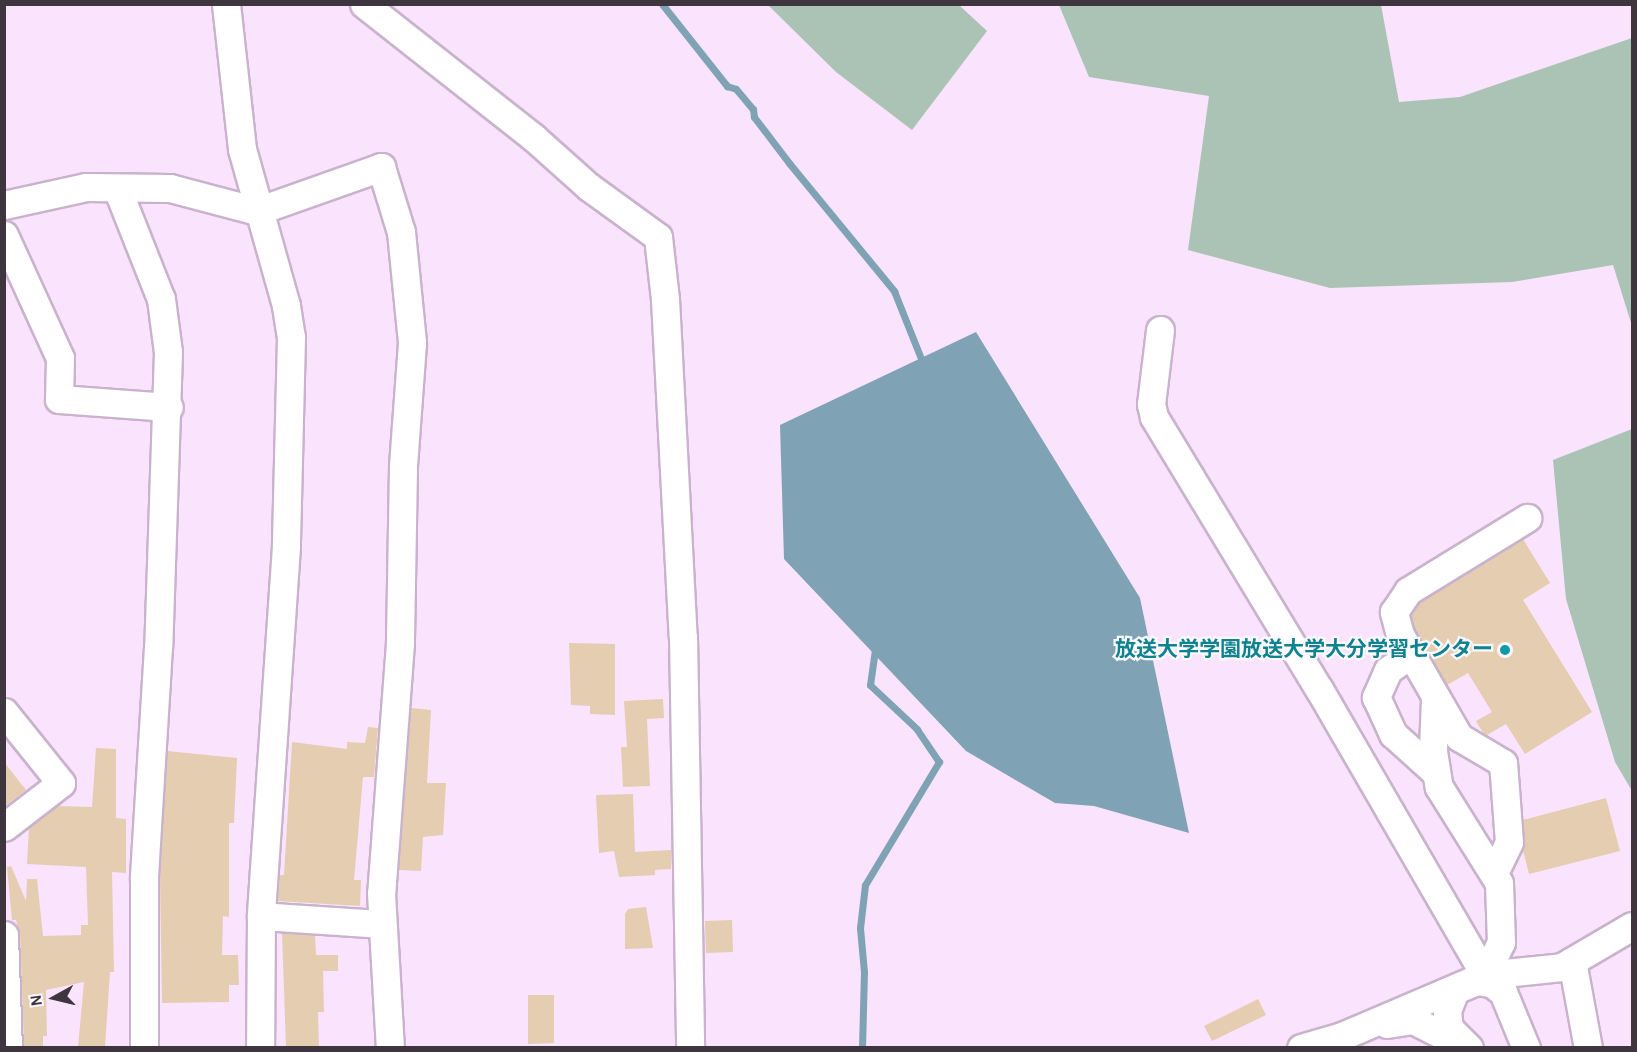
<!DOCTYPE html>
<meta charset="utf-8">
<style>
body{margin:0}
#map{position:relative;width:1637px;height:1052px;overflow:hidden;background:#fae3fd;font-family:"Alegreya Sans","Noto Sans JP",sans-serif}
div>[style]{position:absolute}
.green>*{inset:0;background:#aac3b5}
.water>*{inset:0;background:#7fa3b4}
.stream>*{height:7px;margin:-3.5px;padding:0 3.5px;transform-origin:3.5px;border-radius:3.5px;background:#7fa3b4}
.building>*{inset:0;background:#e5cdb1}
.roads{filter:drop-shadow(2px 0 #c9b3cc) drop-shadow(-2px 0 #c9b3cc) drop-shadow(0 2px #c9b3cc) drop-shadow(0 -2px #c9b3cc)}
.minor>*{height:27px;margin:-13.5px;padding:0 13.5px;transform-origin:13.5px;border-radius:13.5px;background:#fff}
.dots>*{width:16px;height:16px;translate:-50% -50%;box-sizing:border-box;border:3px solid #fcf8fd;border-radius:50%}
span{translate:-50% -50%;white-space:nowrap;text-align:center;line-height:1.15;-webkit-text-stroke:4.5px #fcf8fd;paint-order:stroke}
.culture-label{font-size:21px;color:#0d838f;font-weight:700}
.right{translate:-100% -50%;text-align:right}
.frame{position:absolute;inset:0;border:6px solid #3e353f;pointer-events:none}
.north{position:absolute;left:24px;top:968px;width:60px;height:60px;-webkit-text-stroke:4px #fcf8fd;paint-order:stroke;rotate:262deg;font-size:16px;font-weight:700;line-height:24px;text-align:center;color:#3e353f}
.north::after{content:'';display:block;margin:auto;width:21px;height:27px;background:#3e353f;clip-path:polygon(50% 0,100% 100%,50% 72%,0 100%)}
</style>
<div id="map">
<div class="green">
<i style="clip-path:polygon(768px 5px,959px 5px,987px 31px,912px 130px,836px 72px)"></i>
<i style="clip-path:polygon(1059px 5px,1381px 5px,1399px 102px,1460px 97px,1632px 38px,1632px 326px,1613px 265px,1512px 282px,1330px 288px,1188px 250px,1209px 96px,1089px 77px)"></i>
<i style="clip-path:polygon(1632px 429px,1632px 791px,1615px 762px,1566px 599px,1553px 460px)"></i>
</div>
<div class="water">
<i style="clip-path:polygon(976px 332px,1140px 598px,1189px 833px,1094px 806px,1055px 803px,966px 751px,784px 559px,780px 425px)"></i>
</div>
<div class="stream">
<i style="left:662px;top:4px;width:105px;rotate:51.6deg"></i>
<i style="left:727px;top:86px;width:9px;rotate:18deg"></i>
<i style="left:736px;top:89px;width:26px;rotate:50deg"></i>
<i style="left:753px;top:109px;width:8px;rotate:83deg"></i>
<i style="left:754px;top:117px;width:58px;rotate:52.7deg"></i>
<i style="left:789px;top:163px;width:166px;rotate:50.6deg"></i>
<i style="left:894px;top:291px;width:81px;rotate:68.2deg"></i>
<i style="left:862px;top:1048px;width:76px;rotate:-88.5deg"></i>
<i style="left:864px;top:972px;width:44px;rotate:-95.2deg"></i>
<i style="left:860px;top:928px;width:43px;rotate:-83.4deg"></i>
<i style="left:865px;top:885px;width:144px;rotate:-59deg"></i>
<i style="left:939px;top:762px;width:40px;rotate:-124deg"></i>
<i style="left:917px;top:729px;width:64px;rotate:-136.9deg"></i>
<i style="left:870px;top:685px;width:37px;rotate:-82deg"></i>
</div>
<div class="building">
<i style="clip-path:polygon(1523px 539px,1550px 583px,1523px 600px,1592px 712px,1525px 754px,1506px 724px,1487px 735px,1483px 733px,1476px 721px,1492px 712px,1468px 673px,1447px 685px,1415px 629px,1411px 615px,1419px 603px)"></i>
<i style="clip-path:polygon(569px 643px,615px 644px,615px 715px,590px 714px,590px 706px,571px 705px)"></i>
<i style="clip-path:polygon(663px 699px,664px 718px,647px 719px,650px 786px,623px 787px,621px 747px,627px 747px,624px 701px)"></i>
<i style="clip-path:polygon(411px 708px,431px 710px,427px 783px,446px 783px,443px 835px,423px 837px,421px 871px,399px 870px)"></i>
<i style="clip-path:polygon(368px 727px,378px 728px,374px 777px,363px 777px,354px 880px,361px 880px,360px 906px,278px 901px,280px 875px,284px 875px,292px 742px,347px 749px,347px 742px,365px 743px)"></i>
<i style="clip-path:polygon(96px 748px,116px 749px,116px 818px,126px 819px,126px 873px,112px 872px,114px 972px,110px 972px,105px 1047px,78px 1047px,84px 982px,46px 990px,47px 1036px,43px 1036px,43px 1047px,24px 1047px,20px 934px,16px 920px,12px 920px,7px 867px,11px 866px,26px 901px,27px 879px,37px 879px,43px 936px,81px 935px,81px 925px,88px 925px,86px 867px,27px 864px,29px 828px,57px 806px,92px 807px)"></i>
<i style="clip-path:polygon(167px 751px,237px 758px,234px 823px,229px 823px,229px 917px,223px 916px,222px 955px,238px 955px,239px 985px,229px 985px,229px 1002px,162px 1003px,160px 879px)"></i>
<i style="clip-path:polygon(4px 762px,26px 790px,4px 807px)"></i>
<i style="clip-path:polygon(633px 794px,635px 852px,671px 850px,671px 869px,655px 870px,655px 875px,619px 877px,614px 851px,599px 853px,596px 795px)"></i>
<i style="clip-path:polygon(1606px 798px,1620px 851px,1529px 874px,1523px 850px,1523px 820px)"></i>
<i style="clip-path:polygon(646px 907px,653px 948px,625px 949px,625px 914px,628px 909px)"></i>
<i style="clip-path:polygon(732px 920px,733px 952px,706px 953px,705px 921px)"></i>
<i style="clip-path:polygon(282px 933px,315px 935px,316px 955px,338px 955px,338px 971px,323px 971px,324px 1012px,318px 1012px,319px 1047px,286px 1047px)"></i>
<i style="clip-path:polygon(528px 995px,554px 995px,554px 1043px,528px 1044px)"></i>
<i style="clip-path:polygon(1258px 999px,1266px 1015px,1212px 1041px,1204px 1026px)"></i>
</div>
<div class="roads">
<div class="minor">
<i style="left:226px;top:4px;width:146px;rotate:83.7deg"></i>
<i style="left:242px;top:149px;width:163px;rotate:74.3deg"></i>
<i style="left:286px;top:306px;width:31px;rotate:81deg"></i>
<i style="left:291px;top:337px;width:209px;rotate:91.4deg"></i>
<i style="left:286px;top:546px;width:371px;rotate:93.9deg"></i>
<i style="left:261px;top:916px;width:132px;rotate:90.4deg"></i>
<i style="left:364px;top:4px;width:215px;rotate:38.2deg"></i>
<i style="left:533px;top:137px;width:75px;rotate:41.8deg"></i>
<i style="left:589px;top:187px;width:85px;rotate:35.9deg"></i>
<i style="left:658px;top:237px;width:62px;rotate:83.6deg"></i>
<i style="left:665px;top:299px;width:338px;rotate:87deg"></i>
<i style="left:683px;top:637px;width:411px;rotate:89deg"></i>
<i style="left:117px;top:188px;width:119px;rotate:68.4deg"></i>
<i style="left:161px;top:299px;width:53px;rotate:82.5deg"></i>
<i style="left:168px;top:352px;width:295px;rotate:91.9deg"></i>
<i style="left:158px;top:647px;width:232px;rotate:93.5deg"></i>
<i style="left:144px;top:879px;width:169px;rotate:90deg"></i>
<i style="left:4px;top:205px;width:84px;rotate:-12.4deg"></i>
<i style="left:86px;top:187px;width:84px;rotate:0.7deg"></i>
<i style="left:170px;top:188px;width:90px;rotate:14.8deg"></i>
<i style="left:257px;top:211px;width:132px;rotate:-19.5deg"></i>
<i style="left:381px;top:167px;width:68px;rotate:72.9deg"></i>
<i style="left:401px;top:232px;width:112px;rotate:84.3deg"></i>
<i style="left:412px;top:343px;width:124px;rotate:94.2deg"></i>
<i style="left:403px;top:467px;width:176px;rotate:91deg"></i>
<i style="left:400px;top:643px;width:251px;rotate:94.3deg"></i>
<i style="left:381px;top:893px;width:155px;rotate:86.7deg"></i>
<i style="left:4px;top:235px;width:135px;rotate:65.5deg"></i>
<i style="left:60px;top:358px;width:41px;rotate:91.4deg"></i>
<i style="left:59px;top:399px;width:110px;rotate:4.2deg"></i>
<i style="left:1160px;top:330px;width:75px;rotate:96.9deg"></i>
<i style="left:1151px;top:404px;width:13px;rotate:77deg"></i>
<i style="left:1154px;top:417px;width:318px;rotate:58.8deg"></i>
<i style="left:1319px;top:689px;width:331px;rotate:59.9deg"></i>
<i style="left:1411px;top:654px;width:28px;rotate:145deg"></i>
<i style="left:1388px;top:670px;width:30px;rotate:114deg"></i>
<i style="left:1376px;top:697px;width:41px;rotate:65.3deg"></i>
<i style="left:1393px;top:734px;width:57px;rotate:42.1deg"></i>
<i style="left:1435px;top:698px;width:53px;rotate:92.2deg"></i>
<i style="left:1433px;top:751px;width:36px;rotate:81deg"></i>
<i style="left:1439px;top:787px;width:113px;rotate:58deg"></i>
<i style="left:1499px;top:883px;width:59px;rotate:88.1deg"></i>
<i style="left:1501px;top:942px;width:37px;rotate:116deg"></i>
<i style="left:4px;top:712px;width:91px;rotate:51.2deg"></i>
<i style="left:61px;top:783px;width:72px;rotate:142.3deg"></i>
<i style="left:1494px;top:873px;width:34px;rotate:-64deg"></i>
<i style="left:1509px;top:842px;width:79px;rotate:-94.3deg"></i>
<i style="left:1503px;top:763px;width:51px;rotate:-149.4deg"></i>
<i style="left:1459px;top:737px;width:118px;rotate:-120deg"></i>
<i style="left:1400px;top:635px;width:24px;rotate:-105deg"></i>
<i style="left:1394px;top:612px;width:25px;rotate:-56deg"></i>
<i style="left:1408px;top:591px;width:140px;rotate:-31.5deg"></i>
<i style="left:261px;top:916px;width:120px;rotate:3.8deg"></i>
<i style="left:4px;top:935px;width:113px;rotate:88deg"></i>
<i style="left:1572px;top:961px;width:88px;rotate:79.6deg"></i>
<i style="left:1387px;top:1024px;width:26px;rotate:-9deg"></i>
<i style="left:1413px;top:1020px;width:55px;rotate:27deg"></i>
<i style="left:1301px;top:1048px;width:43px;rotate:-16.3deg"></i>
<i style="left:1342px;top:1036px;width:155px;rotate:-23.1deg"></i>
<i style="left:1485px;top:975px;width:77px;rotate:-5.9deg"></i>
<i style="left:1562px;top:967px;width:81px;rotate:-30.4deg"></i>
<i style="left:1469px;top:1048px;width:28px;rotate:-135deg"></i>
<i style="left:1449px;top:1028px;width:17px;rotate:-97deg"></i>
<i style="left:1447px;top:1011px;width:22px;rotate:-69deg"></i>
<i style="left:1455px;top:990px;width:23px;rotate:-23deg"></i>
<i style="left:1476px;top:981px;width:15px;rotate:8deg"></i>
<i style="left:1491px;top:983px;width:15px;rotate:37deg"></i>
<i style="left:1503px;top:992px;width:61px;rotate:67.7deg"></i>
</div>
</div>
<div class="dots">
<i style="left:1505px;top:650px;background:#0f9aa8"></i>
</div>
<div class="culture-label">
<span class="right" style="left:1493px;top:650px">放送大学学園放送大学大分学習センター</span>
</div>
<div class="frame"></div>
<div class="north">N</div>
</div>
